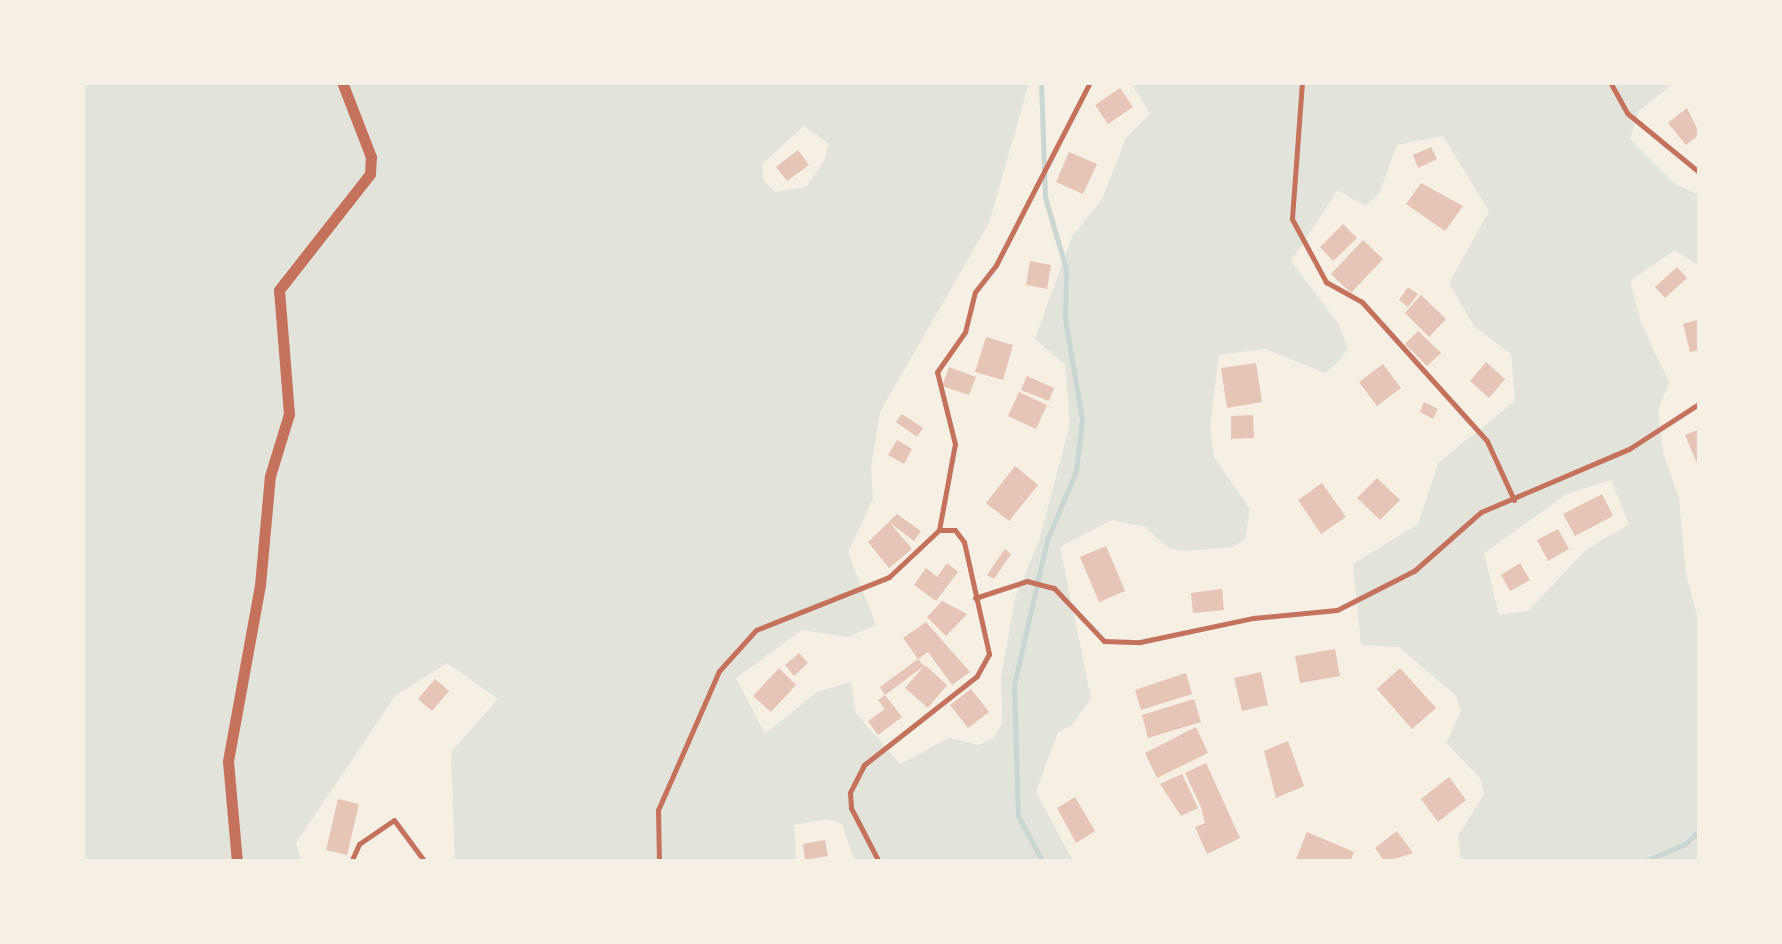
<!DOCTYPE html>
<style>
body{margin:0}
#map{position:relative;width:1782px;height:944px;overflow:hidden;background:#f6efe4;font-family:Raleway,sans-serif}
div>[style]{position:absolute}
.green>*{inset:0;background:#e2e4dc}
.stream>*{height:5px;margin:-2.5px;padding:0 2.5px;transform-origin:2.5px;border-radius:2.5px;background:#c9d6d2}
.building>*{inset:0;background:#e6c5b7}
.service>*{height:5px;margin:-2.5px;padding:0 2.5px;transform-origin:2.5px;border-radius:2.5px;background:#c5725c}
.tertiary>*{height:11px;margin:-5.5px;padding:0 5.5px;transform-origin:5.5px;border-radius:5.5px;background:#c5725c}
span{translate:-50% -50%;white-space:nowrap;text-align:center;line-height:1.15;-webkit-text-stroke:8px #f6efe4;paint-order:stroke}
.frame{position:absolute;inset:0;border:85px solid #f6efe4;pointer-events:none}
</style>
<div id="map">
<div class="green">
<i style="clip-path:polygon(evenodd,82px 83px,1029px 83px,989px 223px,880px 412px,871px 467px,873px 499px,848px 552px,876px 625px,848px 637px,802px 630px,736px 678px,765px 734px,817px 692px,851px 682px,856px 713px,900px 764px,949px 738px,979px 745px,994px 738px,1002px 723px,1001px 678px,1015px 598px,1039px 541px,1070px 424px,1065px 365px,1035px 339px,1072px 237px,1102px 199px,1126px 138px,1150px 114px,1131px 83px,1674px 83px,1639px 111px,1630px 139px,1675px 184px,1699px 195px,1699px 266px,1675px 250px,1630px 281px,1641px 323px,1669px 382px,1658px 411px,1663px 453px,1679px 498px,1686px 574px,1699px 623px,1699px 861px,1461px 861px,1458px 836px,1484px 794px,1481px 779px,1446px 743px,1461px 711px,1456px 696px,1399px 647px,1361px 645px,1353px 564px,1418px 524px,1438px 463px,1515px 401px,1511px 354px,1474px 326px,1449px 283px,1489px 211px,1443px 136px,1397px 145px,1379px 194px,1365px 206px,1338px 190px,1291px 261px,1338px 323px,1348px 349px,1338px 362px,1325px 373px,1265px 349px,1219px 355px,1210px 426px,1214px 457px,1250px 509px,1245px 539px,1233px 547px,1184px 551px,1168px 548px,1145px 527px,1112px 520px,1060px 547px,1091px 698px,1072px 725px,1058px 732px,1036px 792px,1073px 861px,855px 861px,842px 824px,828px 819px,794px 825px,796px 861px,455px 861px,451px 752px,498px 699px,447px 663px,395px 696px,296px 843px,301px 861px,83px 861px,82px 83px,804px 126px,829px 144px,824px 161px,806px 187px,775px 192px,764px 181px,762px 164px,804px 126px,82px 83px,1611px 480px,1629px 524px,1586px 550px,1528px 611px,1499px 615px,1484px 553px,1567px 494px,1611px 480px)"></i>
</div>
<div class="stream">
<i style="left:1041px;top:82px;width:115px;rotate:88deg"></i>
<i style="left:1045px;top:197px;width:75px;rotate:73.7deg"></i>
<i style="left:1066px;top:269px;width:50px;rotate:91.1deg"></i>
<i style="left:1065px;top:319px;width:102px;rotate:80.4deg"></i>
<i style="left:1082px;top:420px;width:51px;rotate:96.7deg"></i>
<i style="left:1076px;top:471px;width:75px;rotate:112.8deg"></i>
<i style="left:1047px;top:540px;width:149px;rotate:102.8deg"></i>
<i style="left:1014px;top:685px;width:131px;rotate:88.3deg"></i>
<i style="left:1018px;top:816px;width:52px;rotate:61.5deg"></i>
<i style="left:1643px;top:862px;width:46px;rotate:-23.2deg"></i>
<i style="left:1685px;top:844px;width:21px;rotate:-43deg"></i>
</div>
<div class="building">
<i style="clip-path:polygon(1120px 88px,1133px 107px,1108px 124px,1095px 105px)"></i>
<i style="clip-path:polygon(1687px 108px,1700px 134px,1686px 145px,1668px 123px)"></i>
<i style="clip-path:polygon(1431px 147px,1437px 159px,1418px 168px,1413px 155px)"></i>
<i style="clip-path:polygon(798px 150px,809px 165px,787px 181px,776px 167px)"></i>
<i style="clip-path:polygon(1069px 152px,1097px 164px,1083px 194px,1056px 182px)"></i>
<i style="clip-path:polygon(1421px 183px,1463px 206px,1445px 231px,1406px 204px)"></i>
<i style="clip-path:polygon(1343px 224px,1357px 238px,1333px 261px,1320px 247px)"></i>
<i style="clip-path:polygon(1363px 240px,1383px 259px,1351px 293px,1331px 274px)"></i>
<i style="clip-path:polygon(1030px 261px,1051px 265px,1047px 289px,1026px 285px)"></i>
<i style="clip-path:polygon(1677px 267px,1687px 278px,1665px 298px,1655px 287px)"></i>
<i style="clip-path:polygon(1408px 287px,1418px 294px,1408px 307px,1399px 300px)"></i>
<i style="clip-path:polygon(1421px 295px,1446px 319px,1429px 337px,1405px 313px)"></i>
<i style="clip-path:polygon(1700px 319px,1700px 350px,1690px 352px,1683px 324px)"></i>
<i style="clip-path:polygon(1418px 331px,1441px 353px,1427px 366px,1405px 344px)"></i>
<i style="clip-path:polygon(986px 337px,1013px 345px,1003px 380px,975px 372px)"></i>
<i style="clip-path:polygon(1486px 362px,1505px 379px,1489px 398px,1470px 381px)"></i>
<i style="clip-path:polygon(1256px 363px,1262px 402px,1227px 408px,1221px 368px)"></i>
<i style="clip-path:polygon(1383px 364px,1401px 388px,1377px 406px,1359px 382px)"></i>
<i style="clip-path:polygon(949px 367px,976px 377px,969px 395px,942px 386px)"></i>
<i style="clip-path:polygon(1027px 376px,1054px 388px,1049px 401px,1021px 390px)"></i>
<i style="clip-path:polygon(1019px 392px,1047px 405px,1036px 429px,1008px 416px)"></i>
<i style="clip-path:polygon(1424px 402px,1438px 409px,1433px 419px,1420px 412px)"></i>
<i style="clip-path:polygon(902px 414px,923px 428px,917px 437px,896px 422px)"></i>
<i style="clip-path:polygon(1253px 415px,1254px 438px,1231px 439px,1231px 416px)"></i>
<i style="clip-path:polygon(1700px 429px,1700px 468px,1699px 468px,1685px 435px)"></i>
<i style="clip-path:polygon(897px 440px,912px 449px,904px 464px,888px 455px)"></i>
<i style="clip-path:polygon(1015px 466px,1038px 485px,1009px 521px,986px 503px)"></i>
<i style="clip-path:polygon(1377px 478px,1400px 500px,1380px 520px,1357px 498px)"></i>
<i style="clip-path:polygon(1322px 483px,1346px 517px,1321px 534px,1298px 500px)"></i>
<i style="clip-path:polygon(1602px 494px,1613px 516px,1575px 536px,1563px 514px)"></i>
<i style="clip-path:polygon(897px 514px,921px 531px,914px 541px,890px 523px,912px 549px,889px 568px,868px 542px)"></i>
<i style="clip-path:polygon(1558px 529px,1569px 549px,1548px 561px,1537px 540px)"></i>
<i style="clip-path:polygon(1106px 546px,1125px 591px,1099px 602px,1080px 557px)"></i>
<i style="clip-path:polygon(1005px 549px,1011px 554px,994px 579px,987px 575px)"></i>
<i style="clip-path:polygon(947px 563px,958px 572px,936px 601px,914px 585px,926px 568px,937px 577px)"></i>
<i style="clip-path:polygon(1520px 563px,1530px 580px,1510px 591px,1501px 575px)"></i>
<i style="clip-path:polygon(1222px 589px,1224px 610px,1193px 613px,1191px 593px)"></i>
<i style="clip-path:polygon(942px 601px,967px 614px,946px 636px,927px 617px)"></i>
<i style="clip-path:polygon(926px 622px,970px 672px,952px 685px,928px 652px,918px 659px,903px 638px)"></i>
<i style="clip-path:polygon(1335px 649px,1340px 676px,1300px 683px,1295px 656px)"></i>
<i style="clip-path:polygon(799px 653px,808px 663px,794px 676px,785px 665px)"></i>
<i style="clip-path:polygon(918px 659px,924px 666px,885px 695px,880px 687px)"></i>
<i style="clip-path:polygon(925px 665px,947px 685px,928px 708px,905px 688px)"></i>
<i style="clip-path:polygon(779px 668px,796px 685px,771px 712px,753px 696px)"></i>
<i style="clip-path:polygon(1400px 668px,1436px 708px,1412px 729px,1377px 689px)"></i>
<i style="clip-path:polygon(1261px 672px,1268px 705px,1242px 711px,1234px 678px)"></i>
<i style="clip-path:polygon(1186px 673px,1192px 694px,1141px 710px,1135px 690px)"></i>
<i style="clip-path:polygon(435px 679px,449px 691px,432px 711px,418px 699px)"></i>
<i style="clip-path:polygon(971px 689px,989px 712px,968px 728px,950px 705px)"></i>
<i style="clip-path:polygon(885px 695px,902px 717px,878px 735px,868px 721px,885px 709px,878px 700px)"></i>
<i style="clip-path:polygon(1194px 699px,1201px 722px,1148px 738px,1142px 715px)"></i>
<i style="clip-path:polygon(1196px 727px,1208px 753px,1157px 778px,1145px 753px)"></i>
<i style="clip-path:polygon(1288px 741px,1304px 786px,1276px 798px,1264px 751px)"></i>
<i style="clip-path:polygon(1206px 763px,1240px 838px,1207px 854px,1195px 827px,1205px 823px,1201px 807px,1185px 773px)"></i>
<i style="clip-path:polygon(1182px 774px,1198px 808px,1181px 816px,1160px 784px)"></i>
<i style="clip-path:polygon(1449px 777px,1466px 800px,1438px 822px,1421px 799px)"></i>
<i style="clip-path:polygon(1075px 797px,1095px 831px,1076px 843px,1057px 808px)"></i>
<i style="clip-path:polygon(338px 799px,359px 804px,347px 855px,326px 850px)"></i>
<i style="clip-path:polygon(1397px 831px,1413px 853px,1385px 862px,1375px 848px)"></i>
<i style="clip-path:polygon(1307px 832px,1354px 852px,1350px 862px,1295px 862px)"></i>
<i style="clip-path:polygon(825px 840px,828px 856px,805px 860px,803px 844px)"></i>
</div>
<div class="service">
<i style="left:1302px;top:82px;width:137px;rotate:94.2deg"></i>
<i style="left:1292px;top:219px;width:72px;rotate:61.6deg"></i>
<i style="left:1326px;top:282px;width:41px;rotate:29.1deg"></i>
<i style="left:1362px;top:302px;width:187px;rotate:48deg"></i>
<i style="left:1487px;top:441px;width:65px;rotate:65.4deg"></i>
<i style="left:1610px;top:82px;width:35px;rotate:61deg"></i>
<i style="left:1627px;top:113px;width:94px;rotate:39.4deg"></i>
<i style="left:939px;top:530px;width:87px;rotate:-79.5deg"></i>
<i style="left:955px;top:444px;width:74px;rotate:-104deg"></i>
<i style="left:937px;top:372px;width:49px;rotate:-55deg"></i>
<i style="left:965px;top:332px;width:41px;rotate:-76deg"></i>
<i style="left:975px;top:292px;width:34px;rotate:-52deg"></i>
<i style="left:996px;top:265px;width:206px;rotate:-62.8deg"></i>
<i style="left:975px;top:598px;width:55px;rotate:-18.1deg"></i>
<i style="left:1027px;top:581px;width:28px;rotate:15deg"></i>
<i style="left:1054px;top:588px;width:73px;rotate:46.7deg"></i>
<i style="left:1104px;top:641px;width:36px;rotate:2deg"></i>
<i style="left:1140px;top:642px;width:116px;rotate:-12deg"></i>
<i style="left:1253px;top:618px;width:84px;rotate:-5.4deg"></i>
<i style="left:1337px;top:610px;width:86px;rotate:-26.9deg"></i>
<i style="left:1414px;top:571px;width:89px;rotate:-41.4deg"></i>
<i style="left:1481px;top:512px;width:161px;rotate:-23.1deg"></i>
<i style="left:1629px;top:449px;width:85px;rotate:-32.9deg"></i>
<i style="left:351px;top:862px;width:20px;rotate:-66deg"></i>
<i style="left:359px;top:844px;width:42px;rotate:-34.4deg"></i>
<i style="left:394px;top:820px;width:52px;rotate:53.6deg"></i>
<i style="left:659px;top:862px;width:52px;rotate:-91.1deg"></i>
<i style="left:658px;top:810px;width:152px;rotate:-66.3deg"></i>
<i style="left:719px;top:671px;width:55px;rotate:-47.9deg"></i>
<i style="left:756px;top:630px;width:143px;rotate:-21.7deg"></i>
<i style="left:889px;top:577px;width:69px;rotate:-43.2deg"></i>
<i style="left:939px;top:530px;width:16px"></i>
<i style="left:955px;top:530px;width:15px;rotate:53deg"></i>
<i style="left:964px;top:542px;width:115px;rotate:77.4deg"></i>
<i style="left:989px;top:654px;width:25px;rotate:119deg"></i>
<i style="left:977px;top:676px;width:144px;rotate:141.8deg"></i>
<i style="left:864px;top:765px;width:31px;rotate:117deg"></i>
<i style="left:850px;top:793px;width:15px;rotate:86deg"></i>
<i style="left:851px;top:808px;width:61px;rotate:62.6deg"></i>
</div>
<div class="tertiary">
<i style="left:237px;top:862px;width:101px;rotate:-95.1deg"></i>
<i style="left:228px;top:761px;width:179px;rotate:-79.7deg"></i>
<i style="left:260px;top:585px;width:109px;rotate:-84.8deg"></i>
<i style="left:270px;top:476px;width:65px;rotate:-73deg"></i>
<i style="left:289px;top:414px;width:124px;rotate:-94.6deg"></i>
<i style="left:279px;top:290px;width:147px;rotate:-51.9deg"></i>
<i style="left:370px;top:174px;width:17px;rotate:-87deg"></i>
<i style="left:371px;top:157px;width:80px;rotate:-111.1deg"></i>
</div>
<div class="frame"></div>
</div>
